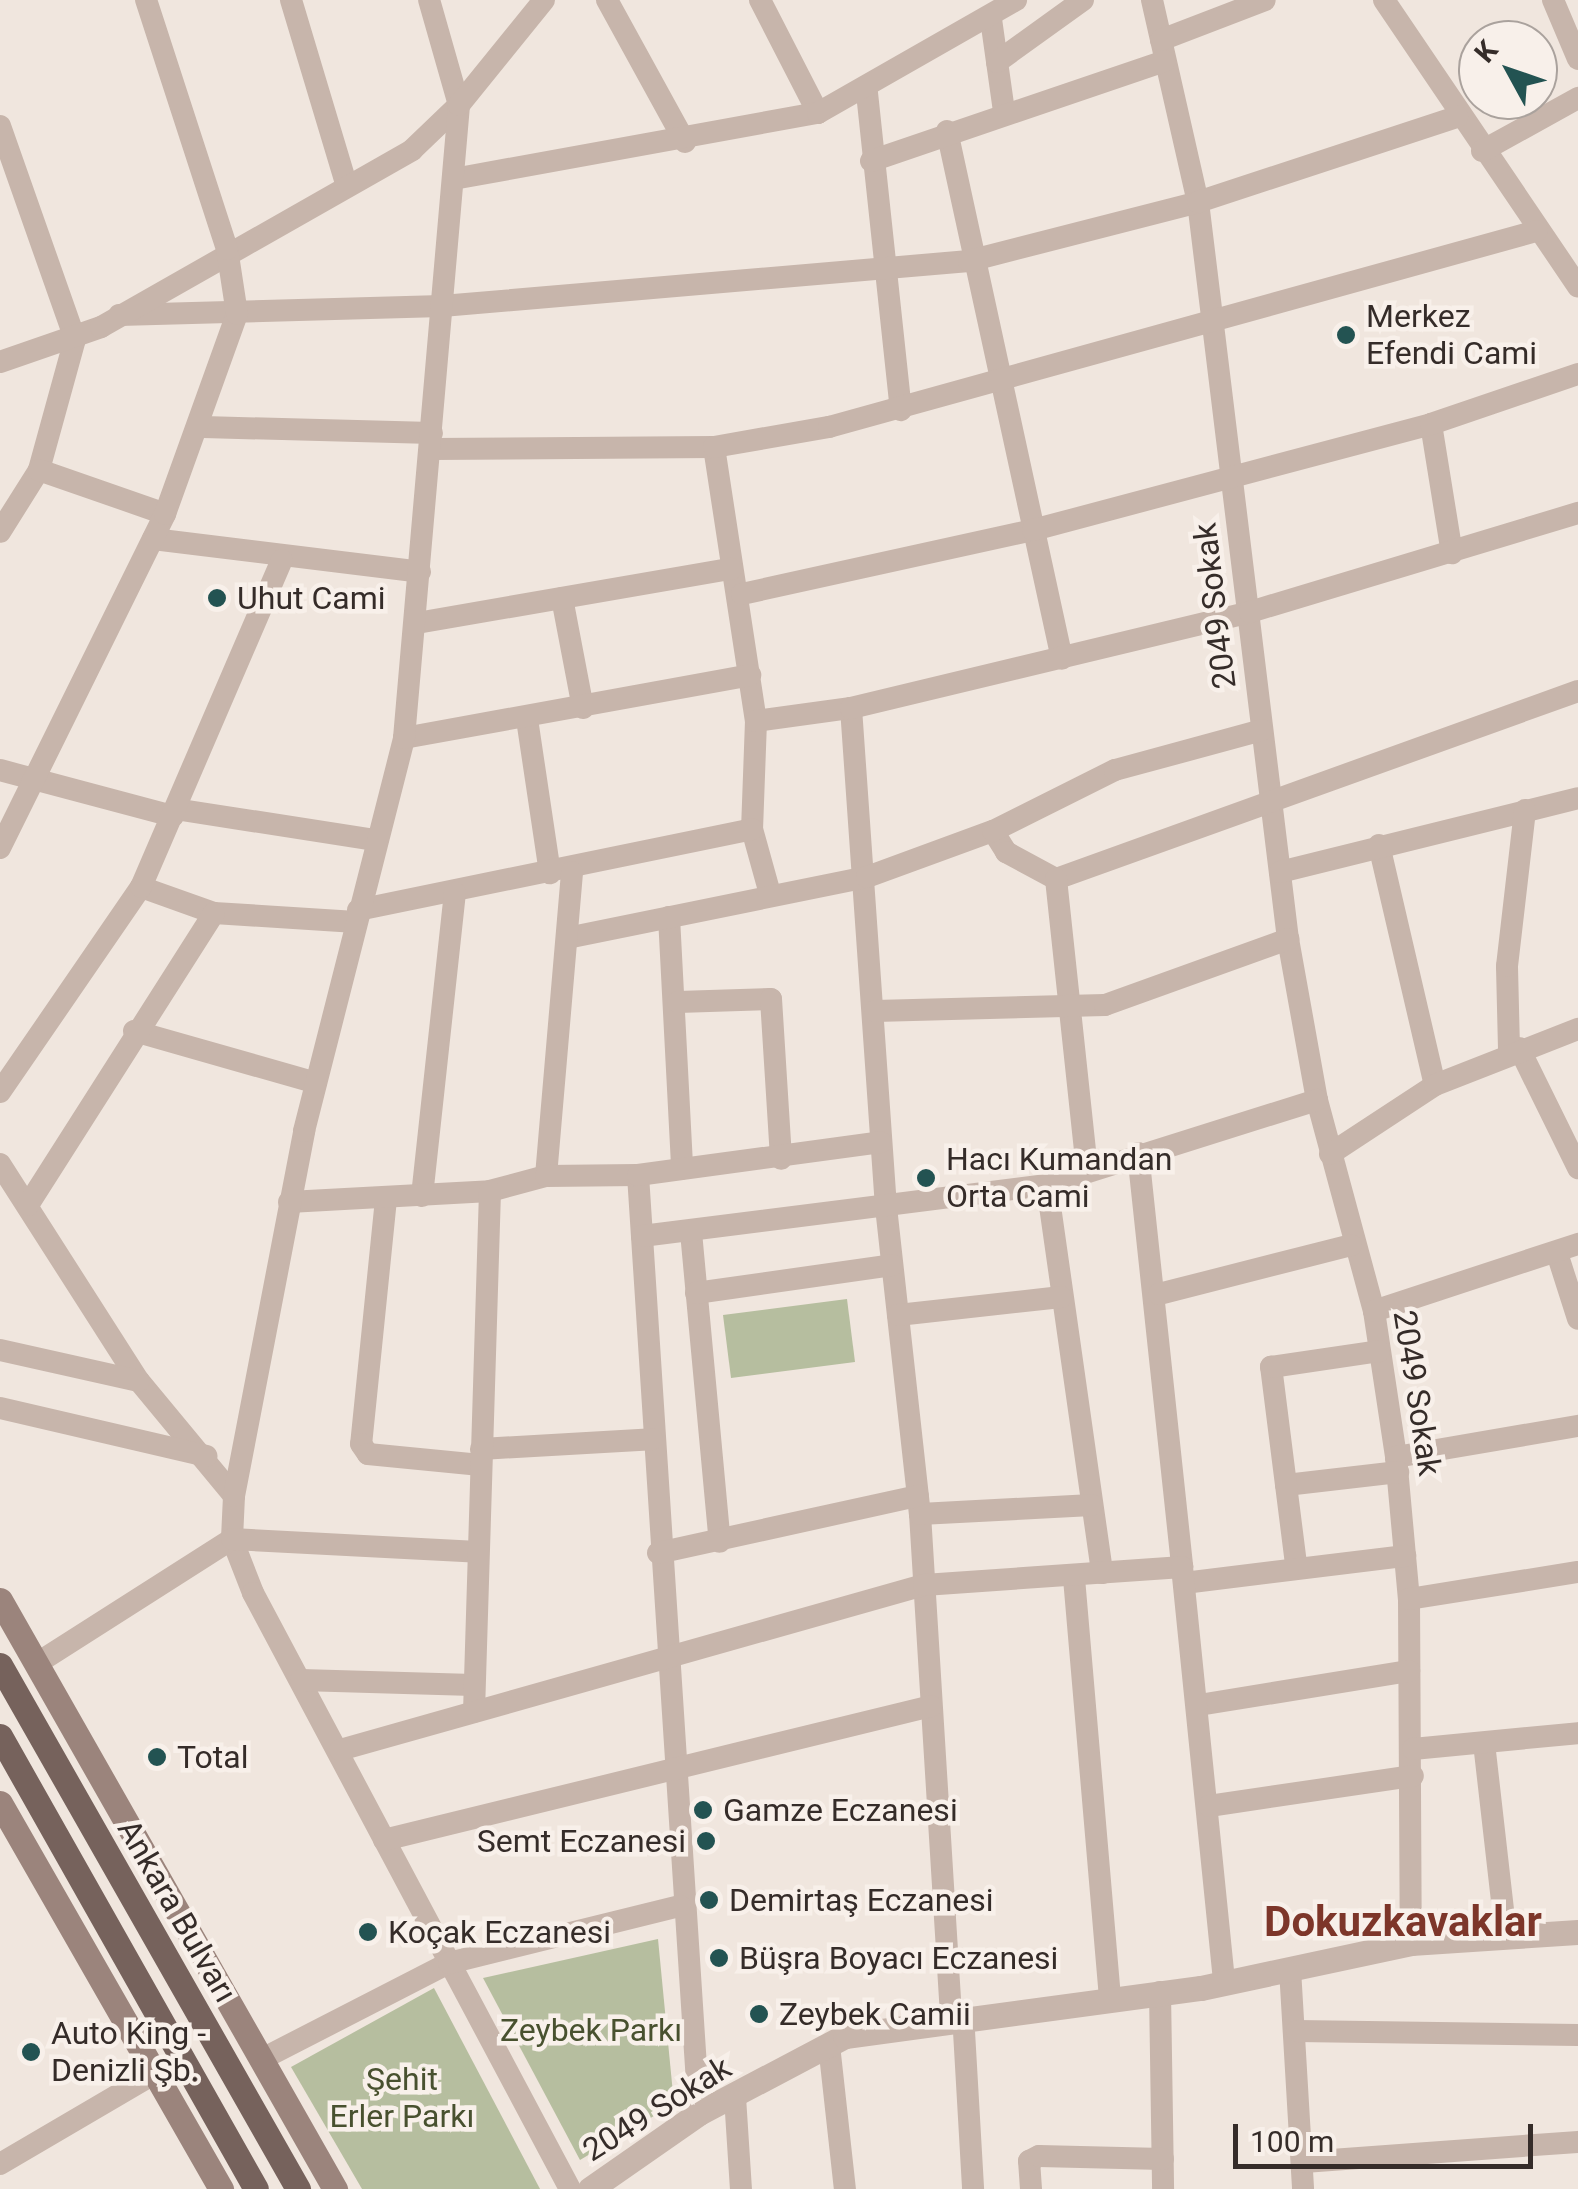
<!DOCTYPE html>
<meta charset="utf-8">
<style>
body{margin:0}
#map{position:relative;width:1578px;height:2189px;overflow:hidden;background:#f0e6de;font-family:Roboto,sans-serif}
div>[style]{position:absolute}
.green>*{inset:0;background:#b6be9f}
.minor>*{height:22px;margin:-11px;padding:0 11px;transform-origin:11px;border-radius:11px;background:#c7b5ab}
.tertiary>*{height:25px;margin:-12.5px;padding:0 12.5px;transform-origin:12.5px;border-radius:12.5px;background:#c7b5ab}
.secondary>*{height:25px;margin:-12.5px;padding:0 12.5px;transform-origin:12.5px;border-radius:12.5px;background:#9b847c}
.primary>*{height:25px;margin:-12.5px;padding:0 12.5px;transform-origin:12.5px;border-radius:12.5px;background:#76625c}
.dots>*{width:28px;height:28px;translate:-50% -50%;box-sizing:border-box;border:5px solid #f8f0ea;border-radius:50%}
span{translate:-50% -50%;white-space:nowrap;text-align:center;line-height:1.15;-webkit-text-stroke:9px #f8f0ea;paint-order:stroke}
.poi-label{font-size:32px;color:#352c29}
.left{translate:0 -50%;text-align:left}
.right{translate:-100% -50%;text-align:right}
.street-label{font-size:32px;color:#352c29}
.park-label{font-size:32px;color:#48512f}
.district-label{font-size:42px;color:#7d362a;font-weight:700}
.north{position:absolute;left:1458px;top:20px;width:100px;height:100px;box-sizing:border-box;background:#f8f0ea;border:2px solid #aaa29d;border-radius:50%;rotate:310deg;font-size:28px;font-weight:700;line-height:40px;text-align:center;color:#352c29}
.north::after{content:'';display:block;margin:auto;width:35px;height:45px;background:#235352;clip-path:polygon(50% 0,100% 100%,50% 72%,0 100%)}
.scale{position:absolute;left:1233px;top:2124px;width:300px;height:45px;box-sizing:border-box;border:5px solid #352c29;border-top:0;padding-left:12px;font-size:30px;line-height:35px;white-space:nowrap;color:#352c29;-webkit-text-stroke:8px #f8f0ea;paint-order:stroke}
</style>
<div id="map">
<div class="green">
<i style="clip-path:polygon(847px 1299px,855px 1362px,731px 1378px,723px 1315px)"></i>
<i style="clip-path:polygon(658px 1939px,674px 2104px,580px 2160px,483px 1978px)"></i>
<i style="clip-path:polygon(434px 1988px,540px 2189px,362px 2189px,291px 2067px)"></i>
</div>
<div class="minor">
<i style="left:291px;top:0;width:191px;rotate:73.3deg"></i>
<i style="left:607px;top:0;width:162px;rotate:61.2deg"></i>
<i style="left:760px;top:0;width:127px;rotate:62.8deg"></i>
<i style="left:1152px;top:0;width:207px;rotate:77.2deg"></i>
<i style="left:1198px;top:202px;width:742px;rotate:83.04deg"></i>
<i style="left:1288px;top:939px;width:164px;rotate:79.8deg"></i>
<i style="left:1317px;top:1100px;width:219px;rotate:74.9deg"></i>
<i style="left:1374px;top:1311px;width:148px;rotate:81.4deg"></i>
<i style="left:1396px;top:1457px;width:143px;rotate:84.8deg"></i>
<i style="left:1409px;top:1599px;width:344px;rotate:89.7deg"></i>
<i style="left:1384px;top:0;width:346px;rotate:55.9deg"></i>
<i style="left:1553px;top:0;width:64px;rotate:67deg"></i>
<i style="left:991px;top:19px;width:94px;rotate:82deg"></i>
<i style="left:1161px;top:40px;width:111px;rotate:-21deg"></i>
<i style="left:997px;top:62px;width:106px;rotate:-35.8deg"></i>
<i style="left:867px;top:93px;width:319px;rotate:83.9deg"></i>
<i style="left:0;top:126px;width:226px;rotate:70.6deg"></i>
<i style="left:75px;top:339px;width:136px;rotate:105.4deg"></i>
<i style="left:39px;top:470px;width:73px;rotate:122.2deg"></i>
<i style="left:947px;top:131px;width:540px;rotate:77.71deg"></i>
<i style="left:1482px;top:151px;width:110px;rotate:-28.9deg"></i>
<i style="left:871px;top:161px;width:310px;rotate:-18.8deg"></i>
<i style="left:459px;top:178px;width:365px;rotate:-10.3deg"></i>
<i style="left:818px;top:113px;width:228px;rotate:-29.7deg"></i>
<i style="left:119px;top:315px;width:323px;rotate:-1.6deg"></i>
<i style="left:442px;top:306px;width:529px;rotate:-4.88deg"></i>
<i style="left:969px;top:261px;width:236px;rotate:-14.4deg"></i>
<i style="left:1198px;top:202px;width:273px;rotate:-18.2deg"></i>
<i style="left:0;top:362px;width:107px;rotate:-19.1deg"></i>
<i style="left:101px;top:327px;width:358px;rotate:-29.6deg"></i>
<i style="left:412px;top:150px;width:65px;rotate:-43.8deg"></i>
<i style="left:459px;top:105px;width:109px;rotate:-105.9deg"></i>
<i style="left:1431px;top:424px;width:131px;rotate:80.8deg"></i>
<i style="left:203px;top:427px;width:229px;rotate:1.5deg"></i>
<i style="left:714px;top:447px;width:277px;rotate:81.3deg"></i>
<i style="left:756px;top:721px;width:108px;rotate:92.1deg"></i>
<i style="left:752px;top:829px;width:67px;rotate:74.5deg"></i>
<i style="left:432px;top:449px;width:282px;rotate:-0.4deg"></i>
<i style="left:714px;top:447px;width:117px;rotate:-9.9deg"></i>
<i style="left:829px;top:427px;width:734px;rotate:-15.49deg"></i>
<i style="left:39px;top:470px;width:133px;rotate:19.2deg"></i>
<i style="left:153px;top:539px;width:269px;rotate:7deg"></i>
<i style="left:742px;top:594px;width:298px;rotate:-12.4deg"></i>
<i style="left:1033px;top:530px;width:412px;rotate:-14.9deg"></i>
<i style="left:1431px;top:424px;width:155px;rotate:-18.8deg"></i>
<i style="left:562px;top:598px;width:112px;rotate:79.2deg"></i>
<i style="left:417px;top:623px;width:319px;rotate:-9.8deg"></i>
<i style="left:851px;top:708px;width:500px;rotate:85.99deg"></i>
<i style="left:886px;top:1207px;width:309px;rotate:83.7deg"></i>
<i style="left:920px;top:1514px;width:502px;rotate:86.46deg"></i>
<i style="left:527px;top:719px;width:156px;rotate:81.5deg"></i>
<i style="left:756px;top:721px;width:96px;rotate:-7.8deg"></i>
<i style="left:851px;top:708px;width:410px;rotate:-13.5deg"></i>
<i style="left:1250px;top:612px;width:343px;rotate:-16.8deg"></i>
<i style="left:404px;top:738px;width:352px;rotate:-10.3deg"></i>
<i style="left:0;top:770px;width:179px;rotate:14.9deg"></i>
<i style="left:175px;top:809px;width:203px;rotate:8.8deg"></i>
<i style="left:993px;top:831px;width:25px;rotate:58deg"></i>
<i style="left:1006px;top:852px;width:57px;rotate:28.4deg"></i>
<i style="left:1056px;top:879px;width:555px;rotate:-19.81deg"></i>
<i style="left:1379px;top:845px;width:246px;rotate:76.9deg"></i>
<i style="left:0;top:848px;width:373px;rotate:-63.7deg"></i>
<i style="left:165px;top:514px;width:213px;rotate:-70.2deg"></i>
<i style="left:237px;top:314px;width:66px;rotate:-98.7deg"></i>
<i style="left:227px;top:249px;width:262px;rotate:-108deg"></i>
<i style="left:1280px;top:872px;width:307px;rotate:-13.9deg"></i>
<i style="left:1056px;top:879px;width:293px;rotate:83.9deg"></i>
<i style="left:141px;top:887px;width:77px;rotate:19.6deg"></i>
<i style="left:214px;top:913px;width:142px;rotate:3.6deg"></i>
<i style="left:358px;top:910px;width:402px;rotate:-11.6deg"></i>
<i style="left:669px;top:917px;width:252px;rotate:87deg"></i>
<i style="left:572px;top:937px;width:301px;rotate:-11.5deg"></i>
<i style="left:867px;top:877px;width:134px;rotate:-20.1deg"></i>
<i style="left:993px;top:831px;width:136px;rotate:-26.6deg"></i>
<i style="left:1115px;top:770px;width:152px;rotate:-15.2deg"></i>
<i style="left:678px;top:1002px;width:93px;rotate:-1.8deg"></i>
<i style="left:771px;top:999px;width:160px;rotate:86.4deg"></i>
<i style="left:875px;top:1011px;width:230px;rotate:-1.5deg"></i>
<i style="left:1105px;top:1005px;width:195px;rotate:-19.8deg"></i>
<i style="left:134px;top:1031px;width:189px;rotate:15.9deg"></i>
<i style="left:1519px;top:1048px;width:134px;rotate:63.8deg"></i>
<i style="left:1509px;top:1049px;width:83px;rotate:-91.4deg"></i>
<i style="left:1507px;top:966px;width:157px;rotate:-83.4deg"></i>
<i style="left:0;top:1092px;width:249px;rotate:-55.5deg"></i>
<i style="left:141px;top:887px;width:356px;rotate:-66.7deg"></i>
<i style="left:1138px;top:1153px;width:416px;rotate:83.9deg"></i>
<i style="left:1330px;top:1154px;width:126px;rotate:-33.3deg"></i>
<i style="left:1435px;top:1085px;width:154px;rotate:-21.4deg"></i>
<i style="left:0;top:1164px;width:258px;rotate:57.4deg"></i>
<i style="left:139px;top:1381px;width:149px;rotate:50.4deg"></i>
<i style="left:234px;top:1496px;width:43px;rotate:92.7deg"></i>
<i style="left:232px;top:1539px;width:58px;rotate:68.7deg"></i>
<i style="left:253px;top:1593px;width:675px;rotate:61.99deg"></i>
<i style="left:638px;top:1175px;width:940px;rotate:86.28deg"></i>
<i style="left:546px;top:1176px;width:305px;rotate:-85.1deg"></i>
<i style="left:1047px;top:1185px;width:392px;rotate:81.9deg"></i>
<i style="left:422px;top:1196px;width:305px;rotate:-83.8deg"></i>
<i style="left:386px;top:1199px;width:246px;rotate:95.8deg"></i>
<i style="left:361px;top:1444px;width:12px;rotate:55deg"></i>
<i style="left:368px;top:1454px;width:113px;rotate:5.6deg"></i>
<i style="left:289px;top:1202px;width:201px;rotate:-3.1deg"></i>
<i style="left:490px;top:1191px;width:58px;rotate:-15deg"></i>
<i style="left:546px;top:1176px;width:92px;rotate:-0.6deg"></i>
<i style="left:638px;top:1175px;width:245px;rotate:-7.7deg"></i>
<i style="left:28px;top:1205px;width:346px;rotate:-57.5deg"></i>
<i style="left:691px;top:1232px;width:311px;rotate:84.7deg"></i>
<i style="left:642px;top:1236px;width:408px;rotate:-7.2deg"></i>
<i style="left:1047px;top:1185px;width:283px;rotate:-17.5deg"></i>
<i style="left:1557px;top:1253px;width:69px;rotate:72.3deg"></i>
<i style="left:696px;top:1293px;width:198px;rotate:-8.1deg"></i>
<i style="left:1159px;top:1294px;width:198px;rotate:-14.3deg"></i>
<i style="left:1374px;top:1311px;width:215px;rotate:-18.2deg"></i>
<i style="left:898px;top:1315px;width:164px;rotate:-6.3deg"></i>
<i style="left:0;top:1350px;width:142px;rotate:12.6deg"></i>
<i style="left:0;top:1408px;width:212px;rotate:13.1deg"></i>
<i style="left:481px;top:1449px;width:171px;rotate:-3.3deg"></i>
<i style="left:1396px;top:1457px;width:185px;rotate:-9.7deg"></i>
<i style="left:1286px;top:1485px;width:113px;rotate:-6.6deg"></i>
<i style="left:234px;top:1496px;width:372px;rotate:-79.1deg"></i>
<i style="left:304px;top:1131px;width:406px;rotate:-75.7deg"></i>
<i style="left:404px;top:738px;width:635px;rotate:-85.03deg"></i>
<i style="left:459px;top:105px;width:135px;rotate:-51deg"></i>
<i style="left:920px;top:1514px;width:172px;rotate:-3deg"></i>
<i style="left:658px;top:1553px;width:266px;rotate:-12.4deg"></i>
<i style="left:1296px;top:1564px;width:199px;rotate:-97.2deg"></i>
<i style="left:1271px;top:1367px;width:109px;rotate:-8.4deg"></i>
<i style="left:1074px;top:1578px;width:422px;rotate:85.1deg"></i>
<i style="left:1184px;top:1583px;width:223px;rotate:-7deg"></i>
<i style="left:1409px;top:1599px;width:171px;rotate:-9.1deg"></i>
<i style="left:36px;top:1664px;width:232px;rotate:-32.5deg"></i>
<i style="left:232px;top:1539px;width:246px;rotate:3deg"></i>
<i style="left:301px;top:1680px;width:172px;rotate:1.7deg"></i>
<i style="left:1199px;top:1705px;width:213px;rotate:-9.2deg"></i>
<i style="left:474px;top:1712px;width:521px;rotate:-88.24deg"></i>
<i style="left:1484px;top:1743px;width:193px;rotate:83.5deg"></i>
<i style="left:1413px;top:1749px;width:166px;rotate:-5.5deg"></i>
<i style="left:340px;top:1750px;width:607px;rotate:-15.78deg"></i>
<i style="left:924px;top:1585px;width:259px;rotate:-4deg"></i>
<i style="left:1182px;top:1567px;width:418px;rotate:84.2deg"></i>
<i style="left:1209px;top:1806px;width:206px;rotate:-8.4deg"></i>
<i style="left:384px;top:1840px;width:563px;rotate:-13.76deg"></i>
<i style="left:1290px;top:1969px;width:220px;rotate:86.6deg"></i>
<i style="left:1160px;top:1992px;width:197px;rotate:89.1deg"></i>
<i style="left:963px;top:2014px;width:175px;rotate:86.7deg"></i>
<i style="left:1297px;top:2031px;width:281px;rotate:0.8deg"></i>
<i style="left:829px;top:2045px;width:145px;rotate:83.7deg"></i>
<i style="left:262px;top:2059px;width:210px;rotate:-27.2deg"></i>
<i style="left:449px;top:1963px;width:238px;rotate:-13.9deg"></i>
<i style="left:735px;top:2097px;width:92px;rotate:86.3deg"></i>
<i style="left:1304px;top:2162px;width:275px;rotate:-4.2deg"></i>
<i style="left:0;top:2164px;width:180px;rotate:-30.4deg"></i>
<i style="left:1031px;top:2189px;width:28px;rotate:-94deg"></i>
<i style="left:1029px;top:2161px;width:11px;rotate:-27deg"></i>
<i style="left:1039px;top:2156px;width:124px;rotate:1.4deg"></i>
</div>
<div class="tertiary">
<i style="left:590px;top:2189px;width:133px;rotate:-34.9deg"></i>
<i style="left:699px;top:2113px;width:165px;rotate:-27.8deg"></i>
<i style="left:845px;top:2036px;width:359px;rotate:-7.7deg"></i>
<i style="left:1201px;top:1988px;width:215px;rotate:-12.1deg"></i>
<i style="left:1411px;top:1943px;width:167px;rotate:-3.8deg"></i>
</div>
<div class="secondary">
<i style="left:0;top:1600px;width:678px;rotate:60.37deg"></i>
<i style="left:0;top:1803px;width:445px;rotate:60.2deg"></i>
</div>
<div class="primary">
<i style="left:0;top:1665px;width:603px;rotate:60.37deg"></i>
<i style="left:0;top:1736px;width:520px;rotate:60.53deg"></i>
</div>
<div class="dots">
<i style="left:1346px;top:335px;background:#235352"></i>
<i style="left:217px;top:598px;background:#235352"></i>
<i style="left:926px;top:1178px;background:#235352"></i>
<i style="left:157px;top:1757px;background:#235352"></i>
<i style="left:703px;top:1810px;background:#235352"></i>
<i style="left:706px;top:1841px;background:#235352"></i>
<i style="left:709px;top:1900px;background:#235352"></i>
<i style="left:368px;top:1932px;background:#235352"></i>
<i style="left:719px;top:1958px;background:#235352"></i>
<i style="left:759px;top:2014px;background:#235352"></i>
<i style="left:31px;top:2052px;background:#235352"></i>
</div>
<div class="poi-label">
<span class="left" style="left:1366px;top:335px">Merkez<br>Efendi Cami</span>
<span class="left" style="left:237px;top:598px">Uhut Cami</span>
<span class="left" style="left:946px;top:1178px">Hacı Kumandan<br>Orta Cami</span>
<span class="left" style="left:177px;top:1757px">Total</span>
<span class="left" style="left:723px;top:1810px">Gamze Eczanesi</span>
<span class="right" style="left:686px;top:1841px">Semt Eczanesi</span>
<span class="left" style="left:729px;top:1900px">Demirtaş Eczanesi</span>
<span class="left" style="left:388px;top:1932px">Koçak Eczanesi</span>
<span class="left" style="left:739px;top:1958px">Büşra Boyacı Eczanesi</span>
<span class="left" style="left:779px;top:2014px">Zeybek Camii</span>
<span class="left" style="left:51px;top:2052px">Auto King -<br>Denizli Şb.</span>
</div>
<div class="street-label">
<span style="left:1215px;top:606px;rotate:-97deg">2049 Sokak</span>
<span style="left:1417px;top:1393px;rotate:81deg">2049 Sokak</span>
<span style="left:177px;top:1911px;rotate:60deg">Ankara Bulvarı</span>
<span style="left:657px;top:2109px;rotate:-32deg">2049 Sokak</span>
</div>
<div class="park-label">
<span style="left:591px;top:2030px">Zeybek Parkı</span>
<span style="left:402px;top:2098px">Şehit<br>Erler Parkı</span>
</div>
<div class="district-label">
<span style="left:1403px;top:1922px">Dokuzkavaklar</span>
</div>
<div class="north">K</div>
<div class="scale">100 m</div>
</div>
